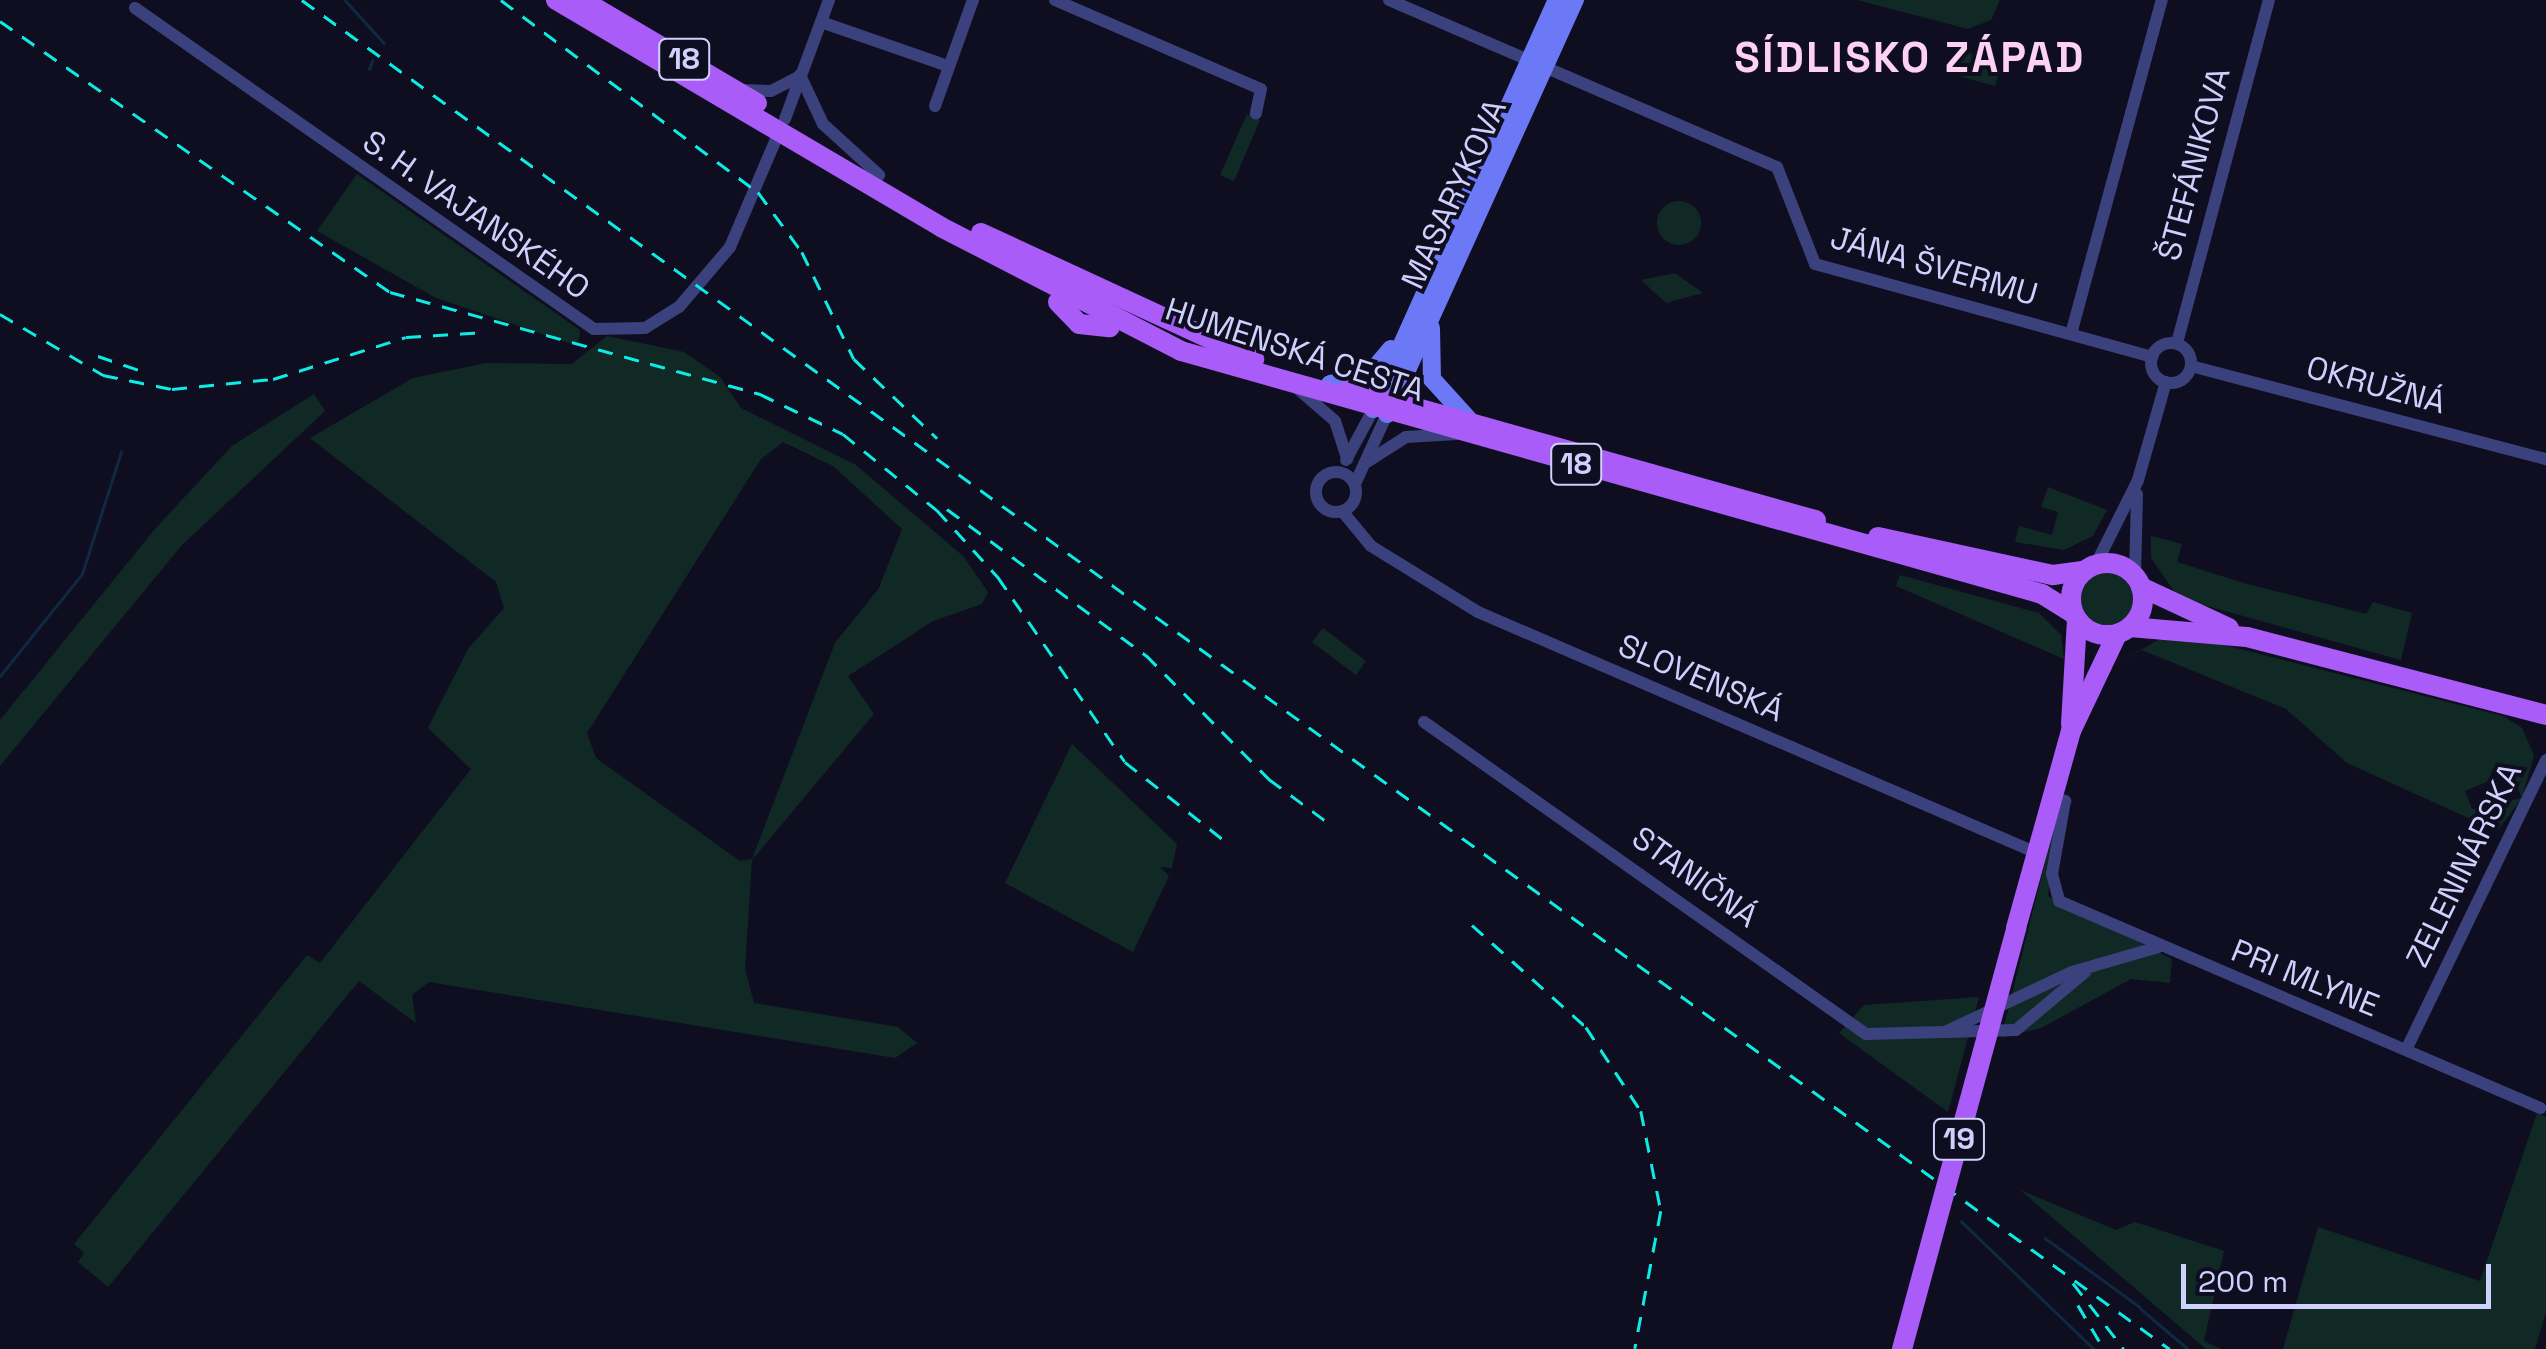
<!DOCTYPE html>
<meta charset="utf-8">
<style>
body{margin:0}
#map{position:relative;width:2546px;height:1349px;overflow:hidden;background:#0f0e20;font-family:"Space Grotesk",sans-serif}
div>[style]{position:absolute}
.green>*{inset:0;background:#112925}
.round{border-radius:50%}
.stream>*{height:2.5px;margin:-1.25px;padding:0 1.25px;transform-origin:1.25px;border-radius:1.25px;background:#0f2943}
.street>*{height:12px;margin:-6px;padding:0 6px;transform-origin:6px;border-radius:6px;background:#3b417c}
.street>.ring{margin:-6px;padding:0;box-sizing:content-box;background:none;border:12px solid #3b417c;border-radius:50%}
.secondary>*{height:18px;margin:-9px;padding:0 9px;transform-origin:9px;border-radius:9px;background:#6b79f7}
.primary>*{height:20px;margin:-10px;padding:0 10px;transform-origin:10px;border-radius:10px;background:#a95cf7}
.primary>.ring{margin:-10px;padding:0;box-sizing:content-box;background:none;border:20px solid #a95cf7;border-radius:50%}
.rail>*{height:2.5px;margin-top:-1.25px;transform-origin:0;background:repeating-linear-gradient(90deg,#0cece5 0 15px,transparent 0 27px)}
.primary-bridge>*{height:20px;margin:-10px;padding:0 10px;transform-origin:10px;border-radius:10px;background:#a95cf7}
span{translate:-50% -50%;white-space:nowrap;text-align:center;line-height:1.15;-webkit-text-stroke:8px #0f0e20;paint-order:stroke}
.shield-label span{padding:2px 8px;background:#0f0e20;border:2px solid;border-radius:8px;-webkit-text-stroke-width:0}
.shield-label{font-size:30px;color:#cfd0fd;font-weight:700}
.street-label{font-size:32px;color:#cfd0fd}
.district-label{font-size:42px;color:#fdd1f2;font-weight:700;letter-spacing:2.5px}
.scale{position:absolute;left:2181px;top:1264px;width:310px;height:45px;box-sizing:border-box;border:5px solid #cfd0fd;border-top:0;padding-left:12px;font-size:30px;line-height:35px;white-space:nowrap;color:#cfd0fd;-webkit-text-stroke:8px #0f0e20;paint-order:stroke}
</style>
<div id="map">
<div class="green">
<i style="clip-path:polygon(1857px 0,2000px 0,1991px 20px,1968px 29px)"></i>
<i style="clip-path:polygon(1958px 50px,2002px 62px,1995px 86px,1951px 74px)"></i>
<i style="clip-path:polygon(1247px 114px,1260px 120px,1234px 181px,1220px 175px)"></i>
<i style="clip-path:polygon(357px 174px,580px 330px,578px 346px,436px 298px,317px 231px)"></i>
<i class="round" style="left:1657px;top:201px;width:44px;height:44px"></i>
<i style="clip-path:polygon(1675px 273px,1703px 293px,1666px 303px,1641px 280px)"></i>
<i style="clip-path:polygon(evenodd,607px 336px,684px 352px,720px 377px,741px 408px,856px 465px,963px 556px,988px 592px,982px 604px,933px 621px,848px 676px,874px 714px,752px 860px,745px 969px,754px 1003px,898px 1027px,917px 1043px,895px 1058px,429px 982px,412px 995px,416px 1023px,359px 981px,108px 1287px,78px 1262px,84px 1253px,74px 1244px,307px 955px,320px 963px,471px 769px,428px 728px,468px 649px,504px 608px,496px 582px,310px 438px,413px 378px,486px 363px,572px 364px,607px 336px,783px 442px,833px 466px,902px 529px,879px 588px,835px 643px,752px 859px,740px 861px,596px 758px,587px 733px,761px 459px,783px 442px)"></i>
<i style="clip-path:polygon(314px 394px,325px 411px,182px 545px,0 766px,0 720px,155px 529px,232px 446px)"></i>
<i style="clip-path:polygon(2048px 487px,2107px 510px,2093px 536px,2064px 550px,2015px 542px,2019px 526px,2052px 535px,2058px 512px,2041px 507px)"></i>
<i style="clip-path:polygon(2151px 536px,2182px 544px,2177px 562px,2247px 584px,2366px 614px,2373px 602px,2412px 613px,2401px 660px,2179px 598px,2151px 558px)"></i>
<i class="round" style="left:2081px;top:573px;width:52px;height:52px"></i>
<i style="clip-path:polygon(1900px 575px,2039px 613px,2061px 635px,2064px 659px,1896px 586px)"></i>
<i style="clip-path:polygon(1323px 628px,1366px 661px,1356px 675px,1312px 642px)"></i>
<i style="clip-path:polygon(evenodd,2173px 632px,2503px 716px,2522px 728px,2534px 755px,2522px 798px,2497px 831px,2347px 763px,2286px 709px,2142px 650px,2115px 664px,2173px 632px,2510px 772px,2522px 798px,2472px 809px,2465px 791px,2510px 772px)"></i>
<i style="clip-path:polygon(1072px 744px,1177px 844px,1172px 868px,1160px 867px,1169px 876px,1133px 952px,1005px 883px)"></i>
<i style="clip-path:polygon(2059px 807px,2048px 896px,2172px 959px,2170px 983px,2131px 979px,2041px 1028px,2001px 1038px)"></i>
<i style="clip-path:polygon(1979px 997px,1948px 1112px,1839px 1033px,1864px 1005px)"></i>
<i style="clip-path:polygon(2537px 1113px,2546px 1117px,2546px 1312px,2535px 1349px,2283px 1349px,2318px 1227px,2480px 1281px)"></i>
<i style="clip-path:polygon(2020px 1190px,2116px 1230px,2135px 1222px,2224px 1251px,2204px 1341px,2221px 1349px,2206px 1349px)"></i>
</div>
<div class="stream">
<i style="left:345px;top:0;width:58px;rotate:47.8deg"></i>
<i style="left:369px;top:69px;width:9px;rotate:-69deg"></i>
<i style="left:0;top:676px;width:131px;rotate:-51.2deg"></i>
<i style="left:82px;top:574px;width:128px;rotate:-72.3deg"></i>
<i style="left:1961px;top:1221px;width:185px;rotate:43.9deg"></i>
<i style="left:2045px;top:1238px;width:117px;rotate:36deg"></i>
<i style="left:2141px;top:1309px;width:62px;rotate:40.4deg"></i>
</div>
<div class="street">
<i style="left:1055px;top:0;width:224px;rotate:23.4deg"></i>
<i style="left:1261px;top:89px;width:25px;rotate:102deg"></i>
<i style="left:1389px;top:0;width:422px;rotate:23.3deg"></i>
<i style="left:1777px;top:167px;width:104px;rotate:68.6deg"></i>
<i style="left:1815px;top:264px;width:350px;rotate:15.4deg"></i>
<i style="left:135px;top:8px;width:560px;rotate:34.97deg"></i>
<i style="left:594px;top:329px;width:51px;rotate:-1.1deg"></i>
<i style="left:645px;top:328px;width:40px;rotate:-32deg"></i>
<i style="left:679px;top:307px;width:79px;rotate:-49.6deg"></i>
<i style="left:730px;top:247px;width:125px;rotate:-66.9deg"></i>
<i style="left:821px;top:22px;width:134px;rotate:19.1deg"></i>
<i style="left:800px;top:75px;width:54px;rotate:64.9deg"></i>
<i style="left:823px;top:124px;width:76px;rotate:42.3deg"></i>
<i style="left:743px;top:90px;width:28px;rotate:2deg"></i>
<i style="left:771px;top:91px;width:30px;rotate:-27deg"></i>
<i style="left:935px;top:106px;width:113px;rotate:-70.3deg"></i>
<i style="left:785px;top:119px;width:127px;rotate:-69.7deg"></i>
<i style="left:2071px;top:334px;width:346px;rotate:-74.8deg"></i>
<i style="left:2177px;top:343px;width:355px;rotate:-75deg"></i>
<i class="ring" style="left:2151px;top:343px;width:28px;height:28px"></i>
<i style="left:2191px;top:366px;width:367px;rotate:14.7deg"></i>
<i style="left:1297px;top:388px;width:50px;rotate:41deg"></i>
<i style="left:1335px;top:421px;width:40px;rotate:72deg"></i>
<i style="left:1346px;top:460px;width:57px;rotate:-61.6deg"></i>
<i style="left:1367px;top:462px;width:46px;rotate:-32.7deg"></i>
<i style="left:1406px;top:437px;width:51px;rotate:-3.4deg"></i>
<i class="ring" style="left:1316px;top:472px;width:28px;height:28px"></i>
<i style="left:1355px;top:484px;width:77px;rotate:-65.4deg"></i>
<i style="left:1342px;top:511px;width:45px;rotate:50.4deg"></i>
<i style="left:1371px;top:546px;width:126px;rotate:31.7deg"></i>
<i style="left:1478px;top:612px;width:609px;rotate:23.32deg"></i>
<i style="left:2096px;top:564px;width:94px;rotate:-63.4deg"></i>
<i style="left:2138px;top:480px;width:102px;rotate:-74.1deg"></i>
<i style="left:2135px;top:576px;width:82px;rotate:-88.6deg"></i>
<i style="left:1424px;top:722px;width:541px;rotate:35.22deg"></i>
<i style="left:1866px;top:1034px;width:79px;rotate:-1.5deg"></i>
<i style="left:1945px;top:1032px;width:140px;rotate:-25.3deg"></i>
<i style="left:2072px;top:972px;width:90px;rotate:-16.2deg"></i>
<i style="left:2053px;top:797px;width:13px;rotate:18deg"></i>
<i style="left:2065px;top:801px;width:74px;rotate:100.1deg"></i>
<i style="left:2052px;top:874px;width:28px;rotate:75deg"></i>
<i style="left:2059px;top:901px;width:524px;rotate:23.28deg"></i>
<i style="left:1945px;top:1032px;width:71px;rotate:-1.6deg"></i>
<i style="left:2016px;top:1030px;width:90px;rotate:-40deg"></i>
<i style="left:2407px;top:1048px;width:320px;rotate:-64.2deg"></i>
</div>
<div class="secondary">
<i style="left:1431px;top:328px;width:51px;rotate:88.9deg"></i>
<i style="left:1432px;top:379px;width:57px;rotate:47.9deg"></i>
<i style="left:1330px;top:384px;width:40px;rotate:-13deg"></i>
<i style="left:1369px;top:375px;width:34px;rotate:-50deg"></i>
<i style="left:1373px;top:409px;width:448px;rotate:-65.8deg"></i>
<i style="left:1387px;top:414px;width:455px;rotate:-65.6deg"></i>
</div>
<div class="primary">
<i style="left:556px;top:0;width:447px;rotate:30.5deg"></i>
<i style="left:941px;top:227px;width:270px;rotate:27.3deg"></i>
<i style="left:1181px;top:351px;width:895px;rotate:15.76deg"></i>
<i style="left:2042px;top:594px;width:36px;rotate:32deg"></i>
<i style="left:582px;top:0;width:203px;rotate:30.5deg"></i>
<i style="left:981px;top:233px;width:301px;rotate:24.8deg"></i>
<i style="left:1058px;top:302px;width:30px;rotate:46deg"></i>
<i style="left:1079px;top:324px;width:31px;rotate:6deg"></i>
<i style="left:1349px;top:389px;width:485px;rotate:15.7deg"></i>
<i style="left:1878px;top:537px;width:179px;rotate:12.3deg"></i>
<i style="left:2053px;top:575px;width:30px;rotate:-8deg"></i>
<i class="ring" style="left:2071px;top:563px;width:52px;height:52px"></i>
<i style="left:2141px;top:587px;width:97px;rotate:25deg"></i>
<i style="left:2130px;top:627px;width:117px;rotate:4.9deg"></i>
<i style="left:2247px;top:637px;width:309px;rotate:14.6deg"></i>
<i style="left:2071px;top:724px;width:103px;rotate:-86.7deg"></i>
<i style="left:2016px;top:928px;width:205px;rotate:-74.4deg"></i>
<i style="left:2071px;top:731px;width:107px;rotate:-64.6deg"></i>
</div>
<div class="rail">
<i style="left:302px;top:0;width:2304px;rotate:35.84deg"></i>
<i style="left:501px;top:0;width:321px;rotate:36.8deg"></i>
<i style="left:758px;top:192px;width:74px;rotate:53.7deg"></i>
<i style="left:802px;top:252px;width:119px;rotate:64.1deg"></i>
<i style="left:854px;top:359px;width:115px;rotate:43.6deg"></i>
<i style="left:0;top:21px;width:475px;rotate:34.8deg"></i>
<i style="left:390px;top:292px;width:384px;rotate:15.4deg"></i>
<i style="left:760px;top:394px;width:92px;rotate:25.7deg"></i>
<i style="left:843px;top:434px;width:121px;rotate:39deg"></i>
<i style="left:937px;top:510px;width:91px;rotate:47.7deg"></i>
<i style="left:998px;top:577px;width:224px;rotate:55.5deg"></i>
<i style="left:1125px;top:762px;width:132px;rotate:38.3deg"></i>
<i style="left:0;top:314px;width:120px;rotate:30.6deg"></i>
<i style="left:103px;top:375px;width:70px;rotate:11.5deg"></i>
<i style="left:172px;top:389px;width:101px;rotate:-5.7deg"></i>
<i style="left:273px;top:379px;width:139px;rotate:-17.5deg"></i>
<i style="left:406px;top:337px;width:80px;rotate:-3.6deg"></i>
<i style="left:98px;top:356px;width:46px;rotate:18.8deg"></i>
<i style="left:947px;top:509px;width:247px;rotate:36.3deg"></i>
<i style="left:1146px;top:655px;width:175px;rotate:45.2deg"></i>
<i style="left:1269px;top:779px;width:71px;rotate:36.4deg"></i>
<i style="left:1472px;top:925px;width:153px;rotate:41.8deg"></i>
<i style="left:1586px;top:1027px;width:100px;rotate:56.8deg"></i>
<i style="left:1641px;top:1111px;width:102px;rotate:78.7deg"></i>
<i style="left:1661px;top:1211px;width:140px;rotate:100.7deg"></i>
<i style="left:2073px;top:1283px;width:83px;rotate:52.3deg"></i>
<i style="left:2078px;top:1305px;width:51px;rotate:59.4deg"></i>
</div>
<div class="primary-bridge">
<i style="left:1902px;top:1349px;width:436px;rotate:-74.8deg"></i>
</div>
<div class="shield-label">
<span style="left:684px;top:59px">18</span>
<span style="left:1576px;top:464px">18</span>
<span style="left:1959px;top:1139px">19</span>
</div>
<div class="street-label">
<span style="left:2194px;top:164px;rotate:-75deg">ŠTEFÁNIKOVA</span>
<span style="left:1454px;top:194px;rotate:-65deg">MASARYKOVA</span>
<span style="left:476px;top:215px;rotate:35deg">S. H. VAJANSKÉHO</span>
<span style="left:1934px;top:266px;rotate:16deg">JÁNA ŠVERMU</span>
<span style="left:1295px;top:350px;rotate:18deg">HUMENSKÁ CESTA</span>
<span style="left:2376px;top:385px;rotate:15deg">OKRUŽNÁ</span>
<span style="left:1701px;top:678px;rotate:23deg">SLOVENSKÁ</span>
<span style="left:2464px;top:865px;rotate:-64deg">ZELENINÁRSKA</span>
<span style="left:1695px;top:877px;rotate:36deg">STANIČNÁ</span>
<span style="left:2305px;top:978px;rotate:22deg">PRI MLYNE</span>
</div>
<div class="district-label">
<span style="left:1910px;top:58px">SÍDLISKO ZÁPAD</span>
</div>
<div class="scale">200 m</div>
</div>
